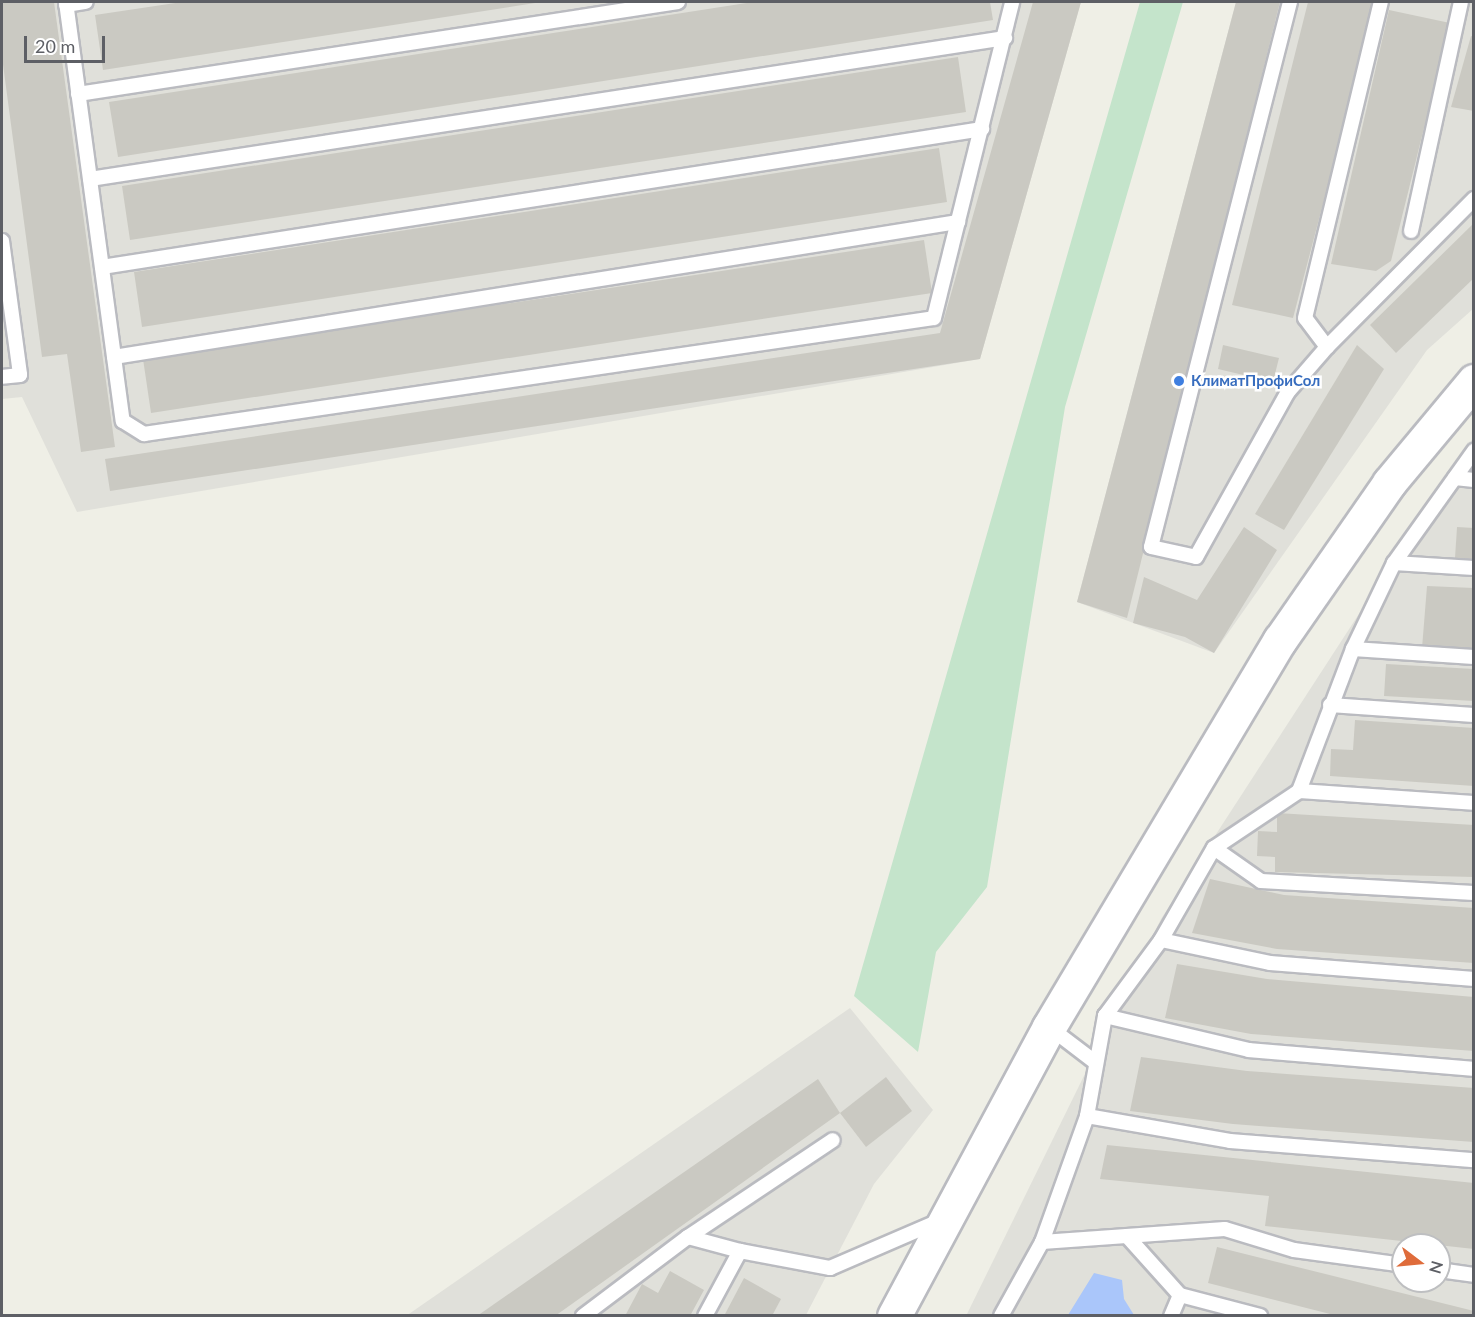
<!DOCTYPE html>
<meta charset="utf-8">
<style>
body{margin:0}
#map{position:relative;width:1475px;height:1317px;overflow:hidden;background:#efefe6;font-family:Lato,sans-serif}
div>[style]{position:absolute}
.industrial>*{inset:0;background:#e0e0da}
.green>*{inset:0;background:#c4e4cb}
.water>*{inset:0;background:#aac6fa}
.building>*{inset:0;background:#cac9c2}
.roads{filter:drop-shadow(2px 0 #babbc0) drop-shadow(-2px 0 #babbc0) drop-shadow(0 2px #babbc0) drop-shadow(0 -2px #babbc0)}
.lane>*{height:14px;margin:-7px;padding:0 7px;transform-origin:7px;border-radius:7px;background:#fff}
.secondary>*{height:33px;margin:-16.5px;padding:0 16.5px;transform-origin:16.5px;border-radius:16.5px;background:#fff}
.dots>*{width:16px;height:16px;translate:-50% -50%;box-sizing:border-box;border:3px solid #fff;border-radius:50%}
span{translate:-50% -50%;white-space:nowrap;text-align:center;line-height:1.15;-webkit-text-stroke:5px #fff;paint-order:stroke}
.shop-label{font-size:15px;color:#366cbe;font-weight:700}
.left{translate:0 -50%;text-align:left}
.frame{position:absolute;inset:0;border:3px solid #5d5f65;pointer-events:none}
.north{position:absolute;left:1391px;top:1233px;width:60px;height:60px;box-sizing:border-box;background:#fff;border:2px solid #bebfc1;border-radius:50%;rotate:106deg;font-size:16px;font-weight:700;line-height:24px;text-align:center;color:#5d5f65}
.north::after{content:'';display:block;margin:auto;width:21px;height:27px;background:#df6c3b;clip-path:polygon(50% 0,100% 100%,50% 72%,0 100%)}
.scale{position:absolute;left:24px;top:36px;width:81px;height:27px;box-sizing:border-box;border:3px solid #5d5f65;border-top:0;padding-left:8px;font-size:18px;line-height:21px;white-space:nowrap;color:#5d5f65;-webkit-text-stroke:4px #fff;paint-order:stroke}
</style>
<div id="map">
<div class="industrial">
<i style="clip-path:polygon(2px 2px,1081px 2px,980px 359px,77px 512px,22px 397px,2px 399px)"></i>
<i style="clip-path:polygon(1236px 2px,1473px 2px,1473px 309px,1427px 350px,1214px 653px,1077px 602px)"></i>
<i style="clip-path:polygon(evenodd,1473px 438px,1473px 1315px,966px 1316px,1161px 919px,1473px 438px,1403px 1245px,1439px 1245px,1439px 1281px,1403px 1281px,1403px 1245px)"></i>
<i style="clip-path:polygon(850px 1008px,933px 1110px,874px 1184px,806px 1315px,406px 1316px)"></i>
</div>
<div class="green">
<i style="clip-path:polygon(1140px 2px,1183px 2px,1065px 407px,987px 887px,936px 952px,918px 1052px,854px 996px)"></i>
</div>
<div class="water">
<i style="clip-path:polygon(1094px 1273px,1122px 1280px,1124px 1299px,1134px 1315px,1068px 1315px)"></i>
</div>
<div class="building">
<i style="clip-path:polygon(2px 2px,54px 2px,115px 447px,81px 452px,67px 354px,42px 357px,2px 57px)"></i>
<i style="clip-path:polygon(182px 2px,535px 2px,535px 3px,103px 70px,95px 15px)"></i>
<i style="clip-path:polygon(753px 2px,990px 2px,993px 20px,118px 157px,109px 102px)"></i>
<i style="clip-path:polygon(1033px 2px,1081px 2px,980px 359px,110px 491px,105px 459px,940px 333px)"></i>
<i style="clip-path:polygon(1236px 2px,1280px 2px,1127px 618px,1077px 602px)"></i>
<i style="clip-path:polygon(1308px 2px,1376px 2px,1293px 318px,1232px 305px)"></i>
<i style="clip-path:polygon(1389px 10px,1450px 23px,1391px 261px,1376px 271px,1331px 264px)"></i>
<i style="clip-path:polygon(1471px 36px,1474px 37px,1474px 111px,1451px 107px)"></i>
<i style="clip-path:polygon(958px 57px,966px 112px,130px 240px,122px 186px)"></i>
<i style="clip-path:polygon(939px 148px,947px 202px,142px 327px,134px 272px)"></i>
<i style="clip-path:polygon(1474px 223px,1474px 278px,1396px 353px,1370px 325px)"></i>
<i style="clip-path:polygon(924px 240px,932px 293px,151px 413px,143px 359px)"></i>
<i style="clip-path:polygon(1223px 345px,1279px 358px,1273px 382px,1218px 369px)"></i>
<i style="clip-path:polygon(1357px 345px,1384px 369px,1284px 530px,1255px 514px)"></i>
<i style="clip-path:polygon(1244px 527px,1277px 550px,1214px 653px,1185px 637px,1133px 623px,1144px 577px,1197px 600px)"></i>
<i style="clip-path:polygon(1457px 527px,1474px 528px,1474px 559px,1455px 558px)"></i>
<i style="clip-path:polygon(1427px 586px,1474px 588px,1474px 651px,1422px 648px)"></i>
<i style="clip-path:polygon(1386px 664px,1474px 669px,1474px 701px,1384px 696px)"></i>
<i style="clip-path:polygon(1355px 720px,1474px 728px,1474px 786px,1330px 776px,1331px 749px,1353px 750px)"></i>
<i style="clip-path:polygon(1277px 813px,1474px 825px,1474px 877px,1275px 872px,1275px 857px,1257px 856px,1258px 831px,1277px 832px)"></i>
<i style="clip-path:polygon(1210px 879px,1284px 895px,1474px 908px,1474px 963px,1277px 949px,1192px 933px)"></i>
<i style="clip-path:polygon(1177px 964px,1267px 979px,1474px 997px,1474px 1051px,1251px 1034px,1165px 1018px)"></i>
<i style="clip-path:polygon(1141px 1057px,1247px 1071px,1474px 1088px,1474px 1142px,1233px 1124px,1130px 1111px)"></i>
<i style="clip-path:polygon(886px 1077px,912px 1111px,866px 1147px,840px 1113px)"></i>
<i style="clip-path:polygon(818px 1079px,840px 1113px,555px 1316px,477px 1316px)"></i>
<i style="clip-path:polygon(1107px 1145px,1474px 1183px,1474px 1249px,1265px 1226px,1269px 1196px,1100px 1179px)"></i>
<i style="clip-path:polygon(1217px 1247px,1474px 1311px,1474px 1316px,1338px 1316px,1208px 1283px)"></i>
<i style="clip-path:polygon(670px 1271px,704px 1290px,690px 1316px,625px 1316px,642px 1284px,658px 1293px)"></i>
<i style="clip-path:polygon(744px 1278px,781px 1299px,772px 1316px,724px 1316px)"></i>
</div>
<div class="roads">
<div class="lane">
<i style="left:66px;top:2px;width:423px;rotate:82.3deg"></i>
<i style="left:123px;top:421px;width:25px;rotate:32deg"></i>
<i style="left:144px;top:434px;width:798px;rotate:-8.35deg"></i>
<i style="left:934px;top:318px;width:325px;rotate:-76.1deg"></i>
<i style="left:1290px;top:2px;width:562px;rotate:104.31deg"></i>
<i style="left:1151px;top:547px;width:46px;rotate:12.5deg"></i>
<i style="left:1196px;top:557px;width:189px;rotate:-60.9deg"></i>
<i style="left:1288px;top:392px;width:60px;rotate:-49.1deg"></i>
<i style="left:1327px;top:347px;width:209px;rotate:-45.2deg"></i>
<i style="left:66px;top:5px;width:20px;rotate:-9deg"></i>
<i style="left:78px;top:94px;width:607px;rotate:-8.72deg"></i>
<i style="left:90px;top:179px;width:926px;rotate:-8.76deg"></i>
<i style="left:1411px;top:231px;width:234px;rotate:-77.7deg"></i>
<i style="left:2px;top:241px;width:135px;rotate:82.3deg"></i>
<i style="left:20px;top:375px;width:18px;rotate:174deg"></i>
<i style="left:102px;top:267px;width:891px;rotate:-8.91deg"></i>
<i style="left:1327px;top:347px;width:36px;rotate:-127deg"></i>
<i style="left:1305px;top:318px;width:325px;rotate:-76.5deg"></i>
<i style="left:114px;top:357px;width:855px;rotate:-9.09deg"></i>
<i style="left:1455px;top:478px;width:19px;rotate:6deg"></i>
<i style="left:1394px;top:563px;width:80px;rotate:3.6deg"></i>
<i style="left:1353px;top:649px;width:121px;rotate:3.8deg"></i>
<i style="left:1330px;top:705px;width:144px;rotate:4deg"></i>
<i style="left:1299px;top:791px;width:175px;rotate:3.9deg"></i>
<i style="left:1214px;top:848px;width:57px;rotate:35.1deg"></i>
<i style="left:1261px;top:881px;width:213px;rotate:3.2deg"></i>
<i style="left:1161px;top:940px;width:111px;rotate:11.9deg"></i>
<i style="left:1270px;top:963px;width:205px;rotate:4.5deg"></i>
<i style="left:1105px;top:1016px;width:148px;rotate:13.3deg"></i>
<i style="left:1249px;top:1050px;width:226px;rotate:4.8deg"></i>
<i style="left:1049px;top:1027px;width:58px;rotate:37.3deg"></i>
<i style="left:1087px;top:1116px;width:145px;rotate:9.9deg"></i>
<i style="left:1230px;top:1141px;width:245px;rotate:4.5deg"></i>
<i style="left:1127px;top:1236px;width:79px;rotate:48.1deg"></i>
<i style="left:1180px;top:1295px;width:23px;rotate:113deg"></i>
<i style="left:688px;top:1237px;width:174px;rotate:-33.8deg"></i>
<i style="left:1042px;top:1242px;width:183px;rotate:-4.1deg"></i>
<i style="left:1225px;top:1229px;width:72px;rotate:16.9deg"></i>
<i style="left:1294px;top:1250px;width:110px;rotate:7.8deg"></i>
<i style="left:1439px;top:1270px;width:35px;rotate:8deg"></i>
<i style="left:1180px;top:1295px;width:83px;rotate:14.7deg"></i>
<i style="left:583px;top:1316px;width:131px;rotate:-37deg"></i>
<i style="left:688px;top:1237px;width:54px;rotate:15.1deg"></i>
<i style="left:705px;top:1316px;width:74px;rotate:-61.7deg"></i>
<i style="left:740px;top:1251px;width:92px;rotate:10.7deg"></i>
<i style="left:830px;top:1268px;width:119px;rotate:-23.3deg"></i>
<i style="left:1001px;top:1316px;width:85px;rotate:-61deg"></i>
<i style="left:1042px;top:1242px;width:134px;rotate:-70.3deg"></i>
<i style="left:1087px;top:1116px;width:102px;rotate:-79.8deg"></i>
<i style="left:1105px;top:1016px;width:94px;rotate:-53.6deg"></i>
<i style="left:1161px;top:940px;width:106px;rotate:-60.1deg"></i>
<i style="left:1214px;top:848px;width:102px;rotate:-33.8deg"></i>
<i style="left:1299px;top:791px;width:152px;rotate:-69.2deg"></i>
<i style="left:1353px;top:649px;width:95px;rotate:-64.5deg"></i>
<i style="left:1394px;top:563px;width:138px;rotate:-54.5deg"></i>
</div>
<div class="secondary">
<i style="left:894px;top:1316px;width:328px;rotate:-61.8deg"></i>
<i style="left:1049px;top:1027px;width:451px;rotate:-59.2deg"></i>
<i style="left:1280px;top:640px;width:191px;rotate:-55.2deg"></i>
<i style="left:1389px;top:483px;width:133px;rotate:-50.2deg"></i>
</div>
</div>
<div class="dots">
<i style="left:1179px;top:381px;background:#3f7fe0"></i>
</div>
<div class="shop-label">
<span class="left" style="left:1191px;top:381px">КлиматПрофиСол</span>
</div>
<div class="frame"></div>
<div class="north">N</div>
<div class="scale">20 m</div>
</div>
